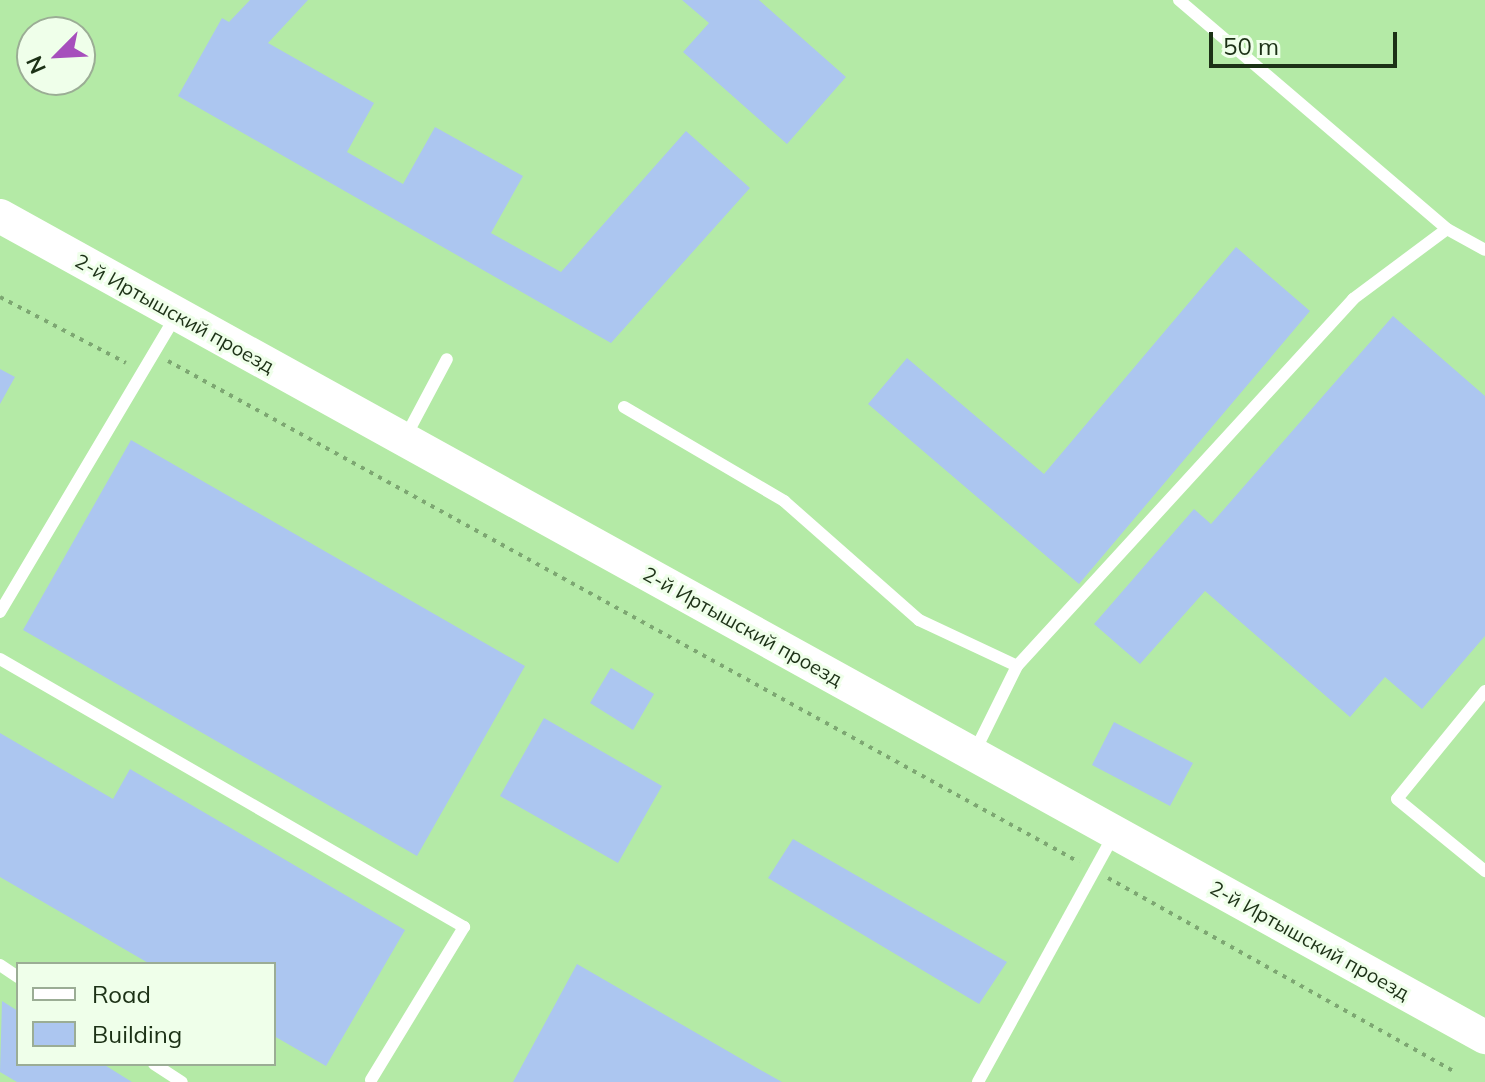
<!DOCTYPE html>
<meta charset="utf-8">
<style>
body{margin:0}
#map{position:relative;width:1485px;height:1082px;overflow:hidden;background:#b4eaa6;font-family:Mulish,sans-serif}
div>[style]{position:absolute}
.building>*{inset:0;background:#acc6f0}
.path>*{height:4px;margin-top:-2px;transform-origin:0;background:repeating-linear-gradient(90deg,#7da772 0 4px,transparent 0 10px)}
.lane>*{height:12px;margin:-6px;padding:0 6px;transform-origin:6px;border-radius:6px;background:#fff}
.secondary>*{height:34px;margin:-17px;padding:0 17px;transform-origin:17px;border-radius:17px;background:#fff}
span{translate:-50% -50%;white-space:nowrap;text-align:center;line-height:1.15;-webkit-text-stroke:6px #efffea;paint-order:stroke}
.street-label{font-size:20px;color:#1c3116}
.legend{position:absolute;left:16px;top:962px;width:260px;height:104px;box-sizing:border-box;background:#efffea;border:2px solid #9bad95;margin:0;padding:10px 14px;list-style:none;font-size:24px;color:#1c3116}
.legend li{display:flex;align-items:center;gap:16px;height:40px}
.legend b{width:40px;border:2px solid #9bad95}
.north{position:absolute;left:16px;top:16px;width:80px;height:80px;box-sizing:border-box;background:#efffea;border:2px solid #9bad95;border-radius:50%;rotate:246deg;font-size:22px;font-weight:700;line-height:32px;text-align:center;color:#1c3116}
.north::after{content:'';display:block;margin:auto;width:28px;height:36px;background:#a64fbc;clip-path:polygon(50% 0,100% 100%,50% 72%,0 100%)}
.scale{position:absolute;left:1209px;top:32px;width:188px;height:36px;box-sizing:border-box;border:4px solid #1c3116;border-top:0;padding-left:10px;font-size:24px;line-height:28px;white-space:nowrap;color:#1c3116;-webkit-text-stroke:6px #efffea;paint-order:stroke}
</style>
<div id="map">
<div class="building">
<i style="clip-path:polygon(250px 0,308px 0,268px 43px,374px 103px,347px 152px,403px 184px,435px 127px,523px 176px,491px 233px,561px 272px,686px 131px,750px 188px,611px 343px,178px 96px,222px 18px,229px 22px)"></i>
<i style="clip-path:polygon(682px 0,759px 0,846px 77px,787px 144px,683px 52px,709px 23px)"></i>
<i style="clip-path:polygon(1236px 247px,1310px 311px,1079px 584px,868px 404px,907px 358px,1044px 474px)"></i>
<i style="clip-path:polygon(1393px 316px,1485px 396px,1485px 636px,1422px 709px,1385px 677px,1350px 717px,1205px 591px,1140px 664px,1094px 624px,1194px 509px,1211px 524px)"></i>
<i style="clip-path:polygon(0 369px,15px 377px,0 404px)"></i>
<i style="clip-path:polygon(131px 440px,525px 666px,417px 856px,23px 630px)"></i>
<i style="clip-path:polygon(611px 668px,654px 694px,633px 730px,590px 703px)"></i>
<i style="clip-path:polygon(544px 718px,662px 786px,618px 863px,500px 796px)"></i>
<i style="clip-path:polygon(1114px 722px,1193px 763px,1170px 806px,1092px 765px)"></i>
<i style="clip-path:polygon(0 733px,113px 799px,130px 769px,405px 930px,326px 1066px,274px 1036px,274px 964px,150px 964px,0 877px)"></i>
<i style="clip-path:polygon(793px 839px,1007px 962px,979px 1004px,768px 878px)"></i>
<i style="clip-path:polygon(577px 964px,757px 1068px,782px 1082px,513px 1082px)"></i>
<i style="clip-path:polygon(2px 1001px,18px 1011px,18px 1064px,103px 1064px,132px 1082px,17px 1082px,0 1072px)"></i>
</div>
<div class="path">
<i style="left:0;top:297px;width:142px;rotate:27.6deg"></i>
<i style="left:168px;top:361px;width:1040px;rotate:28.81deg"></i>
<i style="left:1108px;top:878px;width:398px;rotate:29.2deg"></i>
</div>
<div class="lane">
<i style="left:1179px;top:0;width:353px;rotate:40.5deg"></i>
<i style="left:624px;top:407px;width:186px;rotate:30.4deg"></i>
<i style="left:784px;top:501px;width:180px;rotate:41.4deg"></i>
<i style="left:919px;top:620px;width:108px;rotate:25.1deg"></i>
<i style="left:1017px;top:666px;width:498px;rotate:-47.5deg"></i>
<i style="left:1353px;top:299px;width:117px;rotate:-36.7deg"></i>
<i style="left:1447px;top:229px;width:43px;rotate:28.9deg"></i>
<i style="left:406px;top:436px;width:87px;rotate:-62deg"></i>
<i style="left:0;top:612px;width:343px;rotate:-59.3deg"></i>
<i style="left:0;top:659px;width:536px;rotate:30.01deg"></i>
<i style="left:464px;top:927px;width:179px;rotate:121.3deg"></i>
<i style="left:1485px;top:691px;width:139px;rotate:129.2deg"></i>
<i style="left:1397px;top:799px;width:114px;rotate:39.3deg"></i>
<i style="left:974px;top:753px;width:97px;rotate:-63.7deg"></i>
<i style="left:0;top:965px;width:22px;rotate:34deg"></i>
<i style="left:154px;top:1064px;width:33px;rotate:33deg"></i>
<i style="left:978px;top:1082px;width:281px;rotate:-61.2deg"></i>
</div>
<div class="secondary">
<i style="left:0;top:216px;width:1697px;rotate:28.94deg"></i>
</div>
<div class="street-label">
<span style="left:175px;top:313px;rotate:29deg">2-й Иртышский проезд</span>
<span style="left:743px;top:626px;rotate:29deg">2-й Иртышский проезд</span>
<span style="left:1310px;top:940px;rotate:29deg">2-й Иртышский проезд</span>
</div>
<ul class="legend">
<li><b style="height:10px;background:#fff"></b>Road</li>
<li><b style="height:22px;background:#acc6f0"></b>Building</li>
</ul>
<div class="north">N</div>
<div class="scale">50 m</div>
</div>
